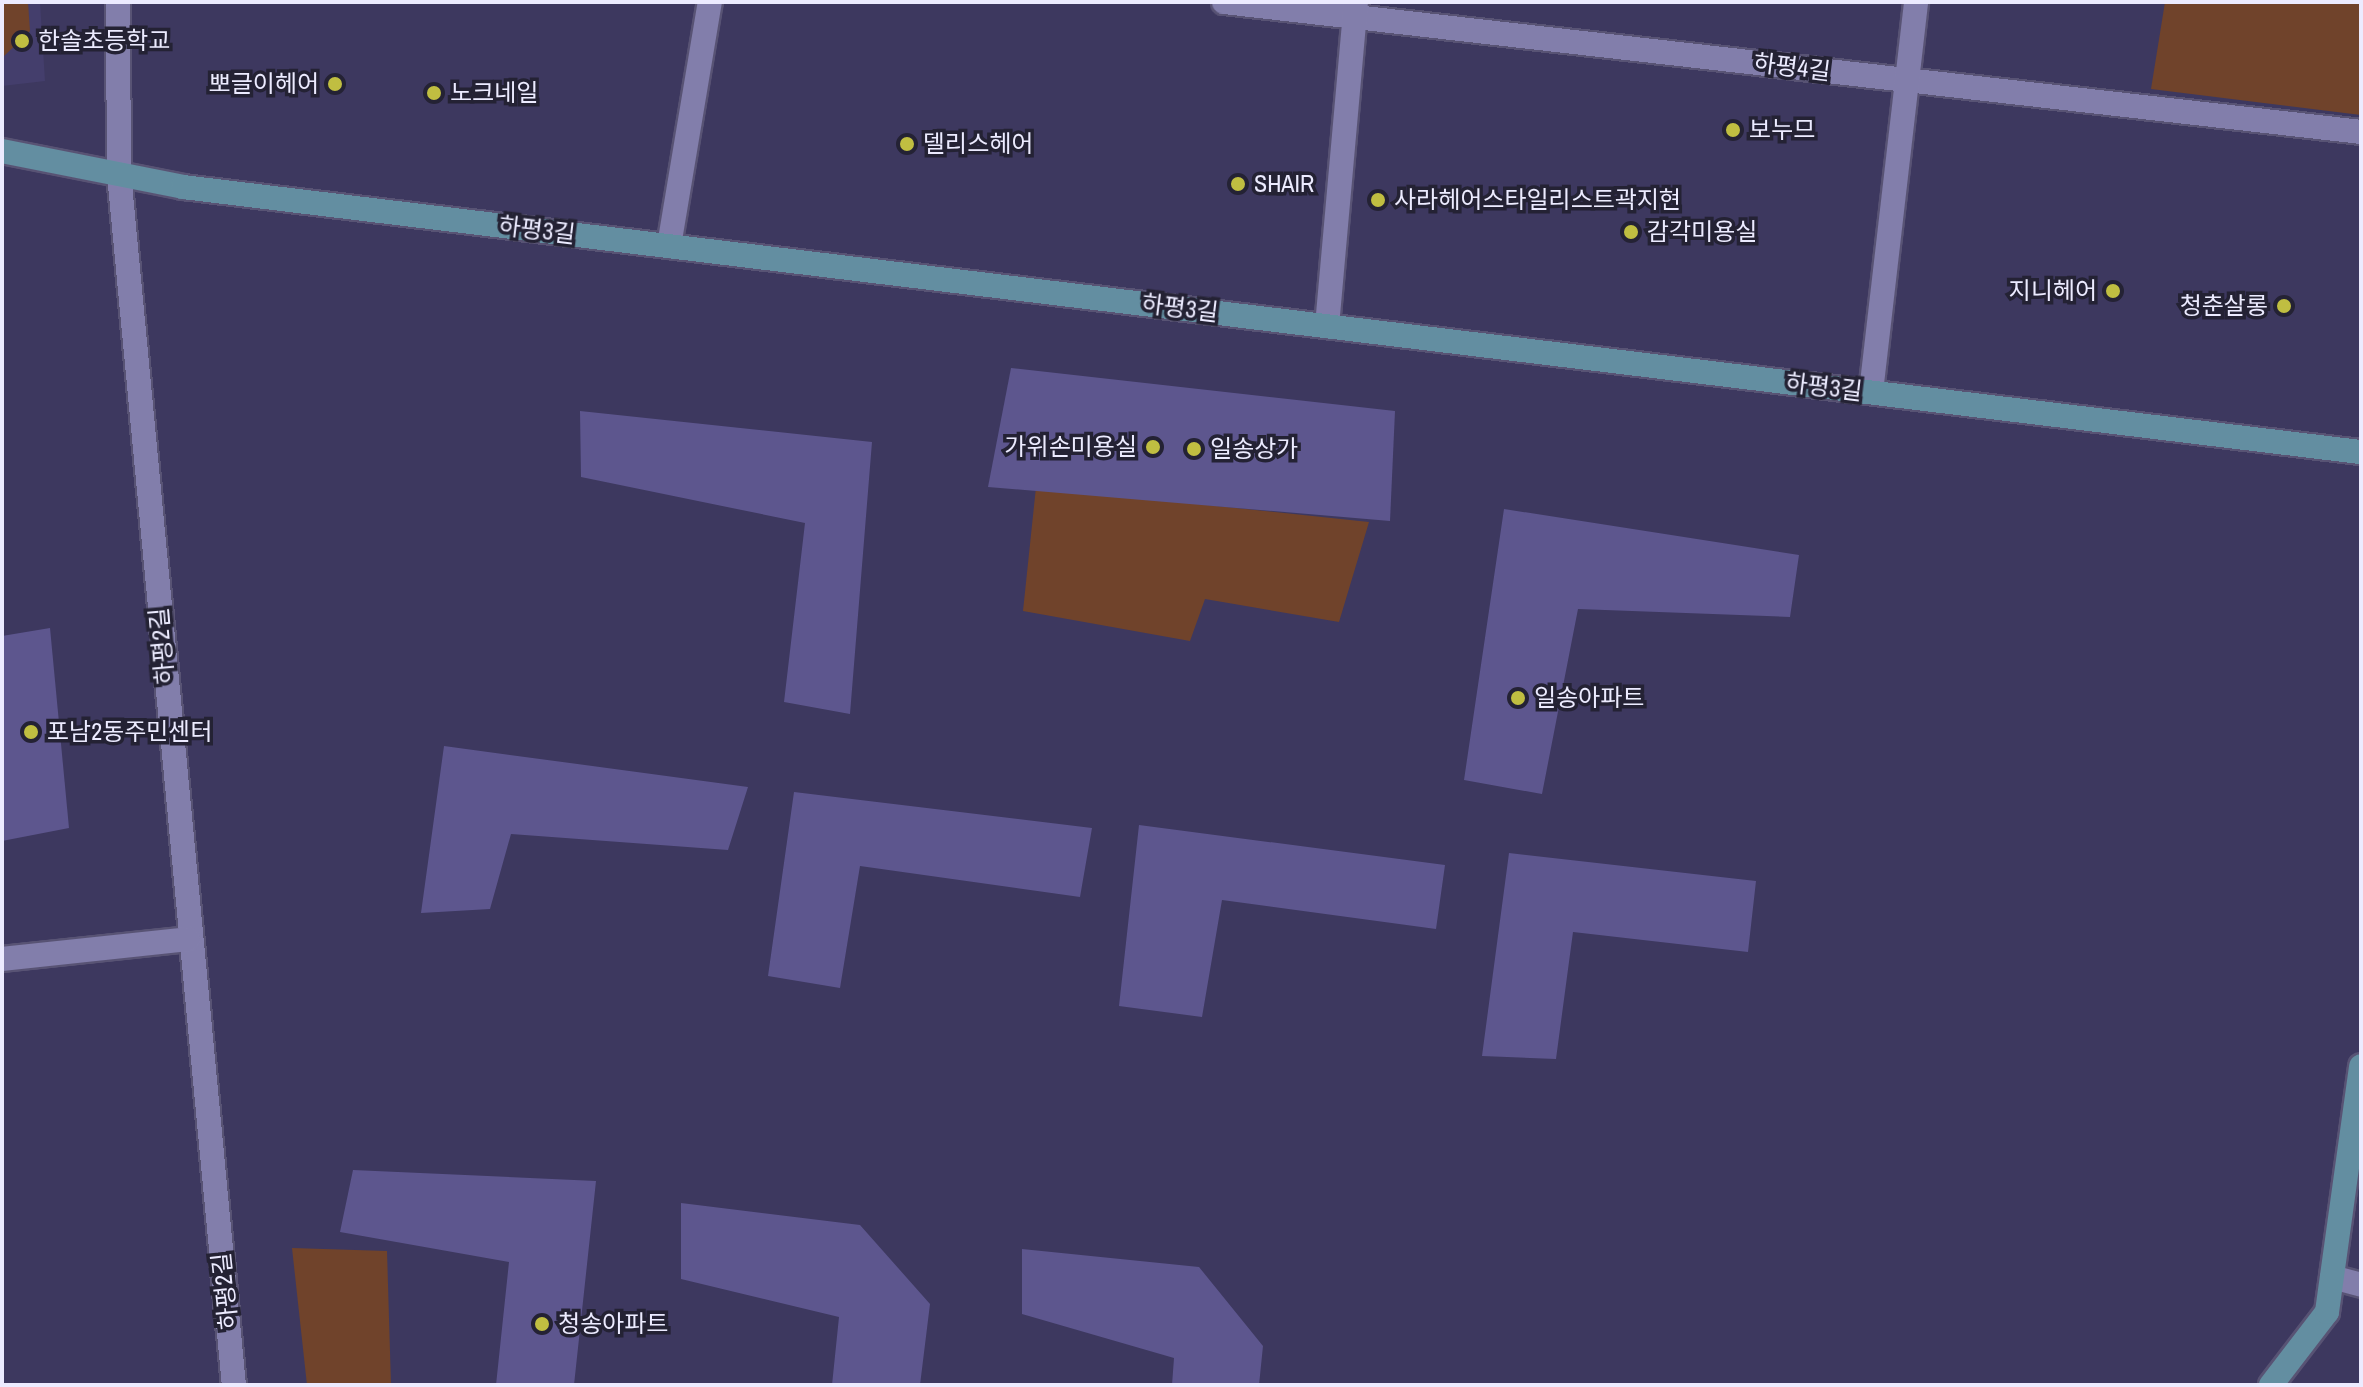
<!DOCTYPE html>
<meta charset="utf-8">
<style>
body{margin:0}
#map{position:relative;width:2363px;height:1387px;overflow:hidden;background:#3d385f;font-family:"Archivo Narrow","Noto Sans KR",sans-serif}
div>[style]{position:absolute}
.built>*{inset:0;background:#443e6c}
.green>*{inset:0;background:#70432b}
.building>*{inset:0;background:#5d568e}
.roads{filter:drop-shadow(2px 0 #585374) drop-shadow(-2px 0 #585374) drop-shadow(0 2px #585374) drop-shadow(0 -2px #585374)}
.street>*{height:24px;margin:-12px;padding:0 12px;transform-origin:12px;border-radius:12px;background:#827eab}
.secondary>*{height:24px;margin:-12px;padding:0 12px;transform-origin:12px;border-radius:12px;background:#638ea1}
.dots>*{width:22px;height:22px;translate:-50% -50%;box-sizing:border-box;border:4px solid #242234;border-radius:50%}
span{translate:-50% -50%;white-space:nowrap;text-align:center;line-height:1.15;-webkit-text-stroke:7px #242234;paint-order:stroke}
.poi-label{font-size:24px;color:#ecebff}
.left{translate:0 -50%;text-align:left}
.right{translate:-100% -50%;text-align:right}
.street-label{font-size:24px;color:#ecebff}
.frame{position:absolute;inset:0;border:4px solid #ecebff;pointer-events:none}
</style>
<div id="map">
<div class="built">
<i style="clip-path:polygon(2px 2px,40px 2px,45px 81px,2px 86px)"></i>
</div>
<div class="green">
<i style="clip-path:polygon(2px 2px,28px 2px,30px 31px,2px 58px)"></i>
<i style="clip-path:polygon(2165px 2px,2361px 2px,2361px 115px,2151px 89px)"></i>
<i style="clip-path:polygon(1036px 487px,1369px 522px,1339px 622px,1205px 599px,1190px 641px,1023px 611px)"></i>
<i style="clip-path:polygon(292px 1248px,387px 1251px,391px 1385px,307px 1385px)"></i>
</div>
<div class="building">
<i style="clip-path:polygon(1011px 368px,1395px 411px,1390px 521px,988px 487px)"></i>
<i style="clip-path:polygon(580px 411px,872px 442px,850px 714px,784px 702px,805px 523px,581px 477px)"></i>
<i style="clip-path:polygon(1504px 509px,1799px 555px,1790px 617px,1578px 609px,1542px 794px,1464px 780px)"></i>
<i style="clip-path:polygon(50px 628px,69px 828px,2px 841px,2px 636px)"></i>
<i style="clip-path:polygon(444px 746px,748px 787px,728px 850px,511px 834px,490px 909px,421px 913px)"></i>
<i style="clip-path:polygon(794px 792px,1092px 828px,1080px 897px,860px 866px,840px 988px,768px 976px)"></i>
<i style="clip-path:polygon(1139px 825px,1445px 865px,1436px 929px,1222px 900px,1202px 1017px,1119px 1006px)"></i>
<i style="clip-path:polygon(1509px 853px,1756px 881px,1748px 952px,1573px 932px,1556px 1059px,1482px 1056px)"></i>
<i style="clip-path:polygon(353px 1170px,596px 1181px,574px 1385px,496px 1385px,509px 1262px,340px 1232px)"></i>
<i style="clip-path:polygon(681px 1203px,860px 1225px,930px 1304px,920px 1385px,832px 1385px,839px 1317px,681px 1279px)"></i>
<i style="clip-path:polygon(1022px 1249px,1199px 1267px,1263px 1346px,1259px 1385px,1172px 1385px,1174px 1358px,1022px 1314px)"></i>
</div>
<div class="roads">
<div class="street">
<i style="left:118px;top:2px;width:172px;rotate:89.7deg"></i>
<i style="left:119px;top:174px;width:1216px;rotate:84.58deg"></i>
<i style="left:1224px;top:2px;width:1144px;rotate:6.52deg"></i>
<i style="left:669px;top:246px;width:247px;rotate:-80.5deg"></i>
<i style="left:1327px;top:326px;width:325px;rotate:-84.9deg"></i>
<i style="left:1871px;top:392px;width:393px;rotate:-83.4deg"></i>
<i style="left:2px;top:959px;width:187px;rotate:-6.1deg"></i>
<i style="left:2332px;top:1277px;width:30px;rotate:15deg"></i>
</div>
<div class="secondary">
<i style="left:2px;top:151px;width:185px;rotate:11.2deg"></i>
<i style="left:183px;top:187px;width:2194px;rotate:6.94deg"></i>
<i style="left:2271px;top:1385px;width:92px;rotate:-52.5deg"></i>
<i style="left:2327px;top:1312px;width:248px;rotate:-82.1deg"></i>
</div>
</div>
<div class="dots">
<i style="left:22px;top:41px;background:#c0be41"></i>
<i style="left:335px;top:84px;background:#c0be41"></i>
<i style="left:434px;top:93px;background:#c0be41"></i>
<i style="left:1733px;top:130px;background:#c0be41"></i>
<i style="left:907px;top:144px;background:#c0be41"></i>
<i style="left:1238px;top:184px;background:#c0be41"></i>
<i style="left:1378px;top:200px;background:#c0be41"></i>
<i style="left:1631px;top:232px;background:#c0be41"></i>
<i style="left:2113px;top:291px;background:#c0be41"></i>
<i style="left:2284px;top:306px;background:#c0be41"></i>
<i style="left:1153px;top:447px;background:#c0be41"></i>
<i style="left:1194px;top:449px;background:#c0be41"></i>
<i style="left:1518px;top:698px;background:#c0be41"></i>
<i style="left:31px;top:732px;background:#c0be41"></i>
<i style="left:542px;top:1324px;background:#c0be41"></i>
</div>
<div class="poi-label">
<span class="left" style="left:38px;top:41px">한솔초등학교</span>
<span class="right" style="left:319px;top:84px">뽀글이헤어</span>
<span class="left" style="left:450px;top:93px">노크네일</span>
<span class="left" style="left:1749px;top:130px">보누므</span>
<span class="left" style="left:923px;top:144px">델리스헤어</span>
<span class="left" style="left:1254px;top:184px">SHAIR</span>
<span class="left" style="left:1394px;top:200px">사라헤어스타일리스트곽지현</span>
<span class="left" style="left:1647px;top:232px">감각미용실</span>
<span class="right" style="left:2097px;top:291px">지니헤어</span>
<span class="right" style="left:2268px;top:306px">청춘살롱</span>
<span class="right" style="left:1137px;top:447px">가위손미용실</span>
<span class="left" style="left:1210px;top:449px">일송상가</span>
<span class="left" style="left:1534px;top:698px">일송아파트</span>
<span class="left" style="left:47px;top:732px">포남2동주민센터</span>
<span class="left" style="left:558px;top:1324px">청송아파트</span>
</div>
<div class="street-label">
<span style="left:1792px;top:67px;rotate:7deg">하평4길</span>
<span style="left:537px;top:230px;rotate:7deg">하평3길</span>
<span style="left:1180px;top:308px;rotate:7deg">하평3길</span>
<span style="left:1824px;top:387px;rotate:7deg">하평3길</span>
<span style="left:162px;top:646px;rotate:-95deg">하평2길</span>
<span style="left:225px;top:1291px;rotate:-96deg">하평2길</span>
</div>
<div class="frame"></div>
</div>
